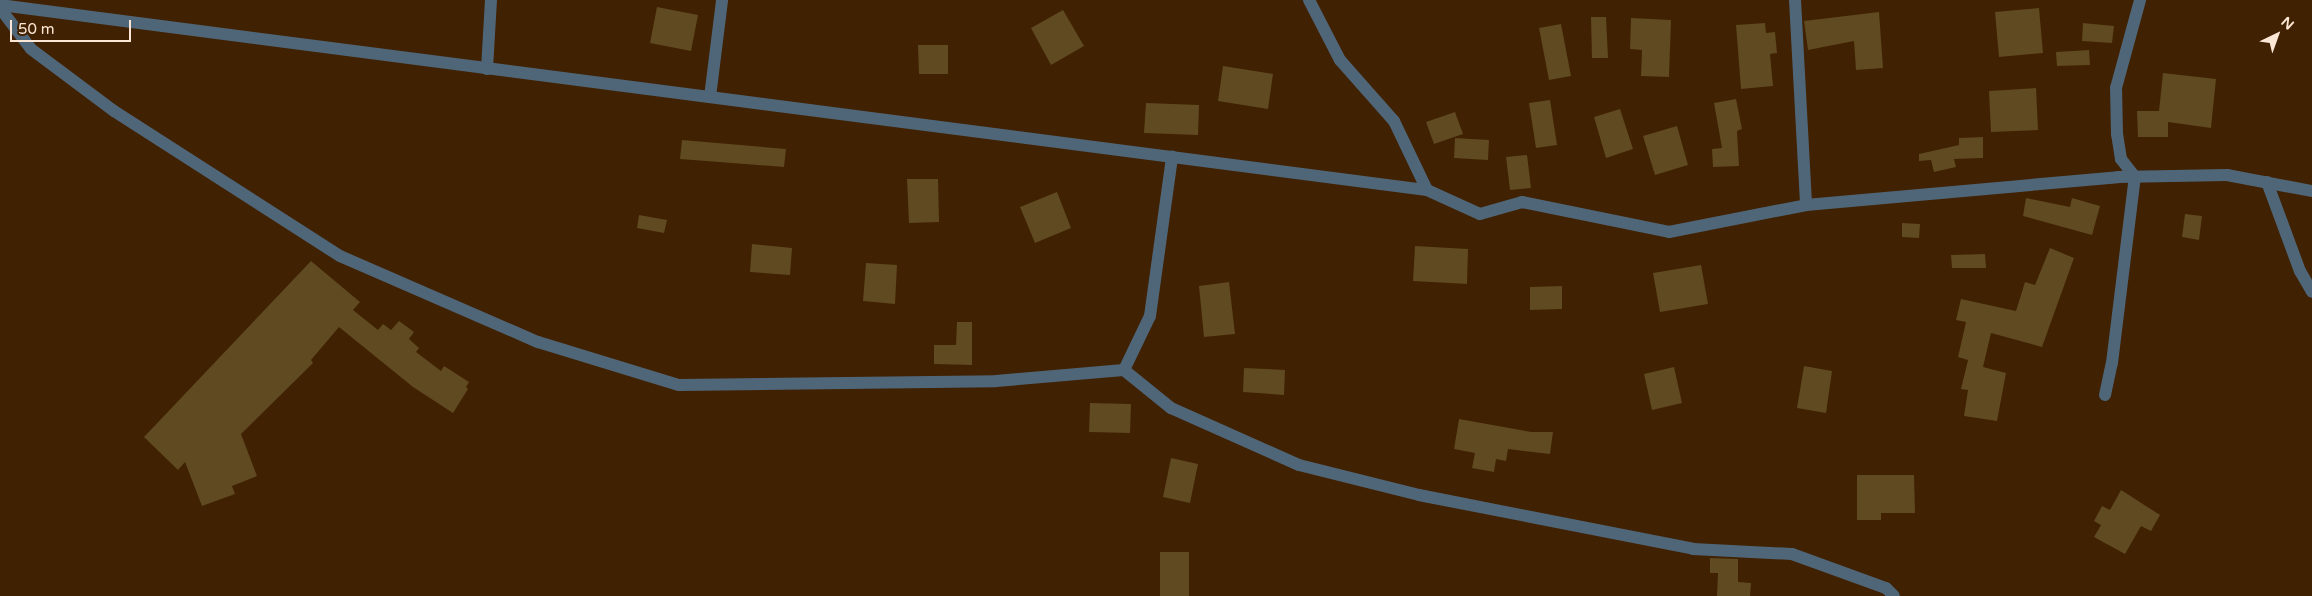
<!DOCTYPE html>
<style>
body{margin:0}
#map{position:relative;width:2312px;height:596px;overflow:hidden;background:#402101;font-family:"Varela Round",sans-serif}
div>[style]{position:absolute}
.building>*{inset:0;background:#5f4a21}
.minor>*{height:12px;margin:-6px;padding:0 6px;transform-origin:6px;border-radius:6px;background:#4f6679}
.tertiary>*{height:12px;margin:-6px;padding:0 6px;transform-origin:6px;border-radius:6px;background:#4f6679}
span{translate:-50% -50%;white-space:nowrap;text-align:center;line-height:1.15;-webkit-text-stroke:5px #402101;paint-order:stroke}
.north{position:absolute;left:2252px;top:10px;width:50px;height:50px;-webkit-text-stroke:4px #402101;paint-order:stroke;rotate:42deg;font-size:14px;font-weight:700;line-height:20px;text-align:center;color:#fce7d6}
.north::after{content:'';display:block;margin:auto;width:18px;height:22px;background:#fce7d6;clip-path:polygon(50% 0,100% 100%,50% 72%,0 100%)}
.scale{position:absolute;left:10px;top:20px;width:121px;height:22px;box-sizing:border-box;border:2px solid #fce7d6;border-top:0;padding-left:6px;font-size:15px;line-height:18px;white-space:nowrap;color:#fce7d6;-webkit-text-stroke:4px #402101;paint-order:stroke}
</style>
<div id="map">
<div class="building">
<i style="clip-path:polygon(657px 7px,698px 15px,691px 51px,650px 43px)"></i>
<i style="clip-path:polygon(2039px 8px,2043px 53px,1999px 57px,1995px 12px)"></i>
<i style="clip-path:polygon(1063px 10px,1084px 46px,1051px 65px,1031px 28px)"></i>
<i style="clip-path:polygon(1879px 12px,1883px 68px,1856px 70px,1854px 41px,1808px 50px,1804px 21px)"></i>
<i style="clip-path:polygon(1591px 17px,1606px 17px,1608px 58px,1592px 58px)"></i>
<i style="clip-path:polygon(1631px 18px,1671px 20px,1669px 77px,1641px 76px,1642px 50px,1630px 49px)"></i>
<i style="clip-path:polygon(1765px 23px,1766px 33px,1775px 32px,1777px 53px,1770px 54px,1773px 86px,1741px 89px,1736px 25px)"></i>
<i style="clip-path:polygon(2083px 23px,2114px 26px,2112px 43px,2082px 41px)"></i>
<i style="clip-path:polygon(1561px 24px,1571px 76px,1549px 80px,1539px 28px)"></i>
<i style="clip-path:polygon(918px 45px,948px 45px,948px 74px,919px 74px)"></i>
<i style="clip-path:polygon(2089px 50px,2090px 65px,2057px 66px,2056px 52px)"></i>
<i style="clip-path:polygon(1223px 66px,1273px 74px,1268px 109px,1218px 101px)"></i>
<i style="clip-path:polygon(2163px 73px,2216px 79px,2211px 128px,2168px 122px,2168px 137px,2138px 137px,2137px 111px,2159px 111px)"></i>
<i style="clip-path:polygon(2036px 88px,2038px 130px,1991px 132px,1989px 91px)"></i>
<i style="clip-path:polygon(1736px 99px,1742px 129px,1737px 131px,1739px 166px,1713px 167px,1712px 149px,1722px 148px,1714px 103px)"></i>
<i style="clip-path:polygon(1550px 100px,1557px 145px,1536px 148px,1529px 103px)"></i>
<i style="clip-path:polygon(1146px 103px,1199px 105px,1198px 135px,1144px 133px)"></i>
<i style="clip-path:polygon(1620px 109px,1633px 149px,1606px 158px,1594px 117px)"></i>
<i style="clip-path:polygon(1455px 112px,1463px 134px,1434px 144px,1426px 122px)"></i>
<i style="clip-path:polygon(1677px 126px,1688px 165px,1655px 175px,1643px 136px)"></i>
<i style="clip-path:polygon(1983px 137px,1983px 158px,1954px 159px,1956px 167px,1934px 172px,1931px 160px,1919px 161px,1919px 154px,1959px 145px,1959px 138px)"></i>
<i style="clip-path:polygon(1455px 138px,1489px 140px,1488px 160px,1454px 158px)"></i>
<i style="clip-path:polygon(682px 140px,786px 149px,784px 167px,680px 159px)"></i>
<i style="clip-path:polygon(1527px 155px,1531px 188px,1510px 190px,1506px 157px)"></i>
<i style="clip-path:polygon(907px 179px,938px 179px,939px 222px,909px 223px)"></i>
<i style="clip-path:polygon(1057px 192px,1071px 228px,1035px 243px,1020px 207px)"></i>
<i style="clip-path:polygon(2026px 198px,2070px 207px,2072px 198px,2100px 206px,2092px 235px,2023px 216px)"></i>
<i style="clip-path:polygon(2185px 214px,2202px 216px,2199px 240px,2182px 237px)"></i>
<i style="clip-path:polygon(639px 215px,667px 220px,664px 233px,637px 228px)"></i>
<i style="clip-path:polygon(1902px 223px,1920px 224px,1919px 238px,1902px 237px)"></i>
<i style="clip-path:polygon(752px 244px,792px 248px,790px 275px,750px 272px)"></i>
<i style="clip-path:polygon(1415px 246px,1468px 249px,1467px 284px,1413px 281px)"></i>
<i style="clip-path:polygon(2050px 248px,2074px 258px,2042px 347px,1991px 333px,1983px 367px,2006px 373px,1997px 421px,1964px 416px,1968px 390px,1961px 389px,1968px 360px,1958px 357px,1966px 322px,1956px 320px,1961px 299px,2016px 311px,2025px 282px,2035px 285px)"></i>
<i style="clip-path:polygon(1985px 254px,1986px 268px,1952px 268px,1951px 255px)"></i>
<i style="clip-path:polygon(311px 261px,360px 302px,353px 310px,378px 330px,383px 324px,391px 330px,399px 321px,414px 332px,409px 339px,419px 348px,416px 352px,441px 371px,444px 366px,469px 382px,466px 387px,468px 389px,453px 413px,413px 387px,339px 327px,311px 360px,313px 363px,241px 434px,257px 476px,232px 486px,235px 494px,202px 506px,185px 462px,178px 470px,144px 437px)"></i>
<i style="clip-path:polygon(866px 263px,897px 265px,895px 304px,863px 301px)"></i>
<i style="clip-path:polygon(1701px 265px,1708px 304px,1660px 312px,1653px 273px)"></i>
<i style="clip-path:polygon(1229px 282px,1235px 334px,1204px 337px,1199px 286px)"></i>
<i style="clip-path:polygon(1562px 286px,1562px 309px,1530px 310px,1530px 287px)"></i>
<i style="clip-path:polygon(957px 322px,972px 322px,972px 365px,934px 364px,934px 345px,956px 345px)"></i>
<i style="clip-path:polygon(1804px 366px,1832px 371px,1826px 413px,1797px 408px)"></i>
<i style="clip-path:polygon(1674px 367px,1682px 403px,1652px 410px,1644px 374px)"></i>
<i style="clip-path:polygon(1244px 368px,1285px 370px,1284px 395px,1243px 392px)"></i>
<i style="clip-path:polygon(1090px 403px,1131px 404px,1130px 433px,1089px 432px)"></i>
<i style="clip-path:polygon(1459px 419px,1531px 432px,1553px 432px,1550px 454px,1508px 449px,1506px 461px,1496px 459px,1494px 472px,1472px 468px,1475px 453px,1454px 449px)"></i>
<i style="clip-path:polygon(1171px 458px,1198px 464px,1190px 503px,1163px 497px)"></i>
<i style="clip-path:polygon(1857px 475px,1914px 475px,1915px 513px,1881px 513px,1881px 520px,1857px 520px)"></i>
<i style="clip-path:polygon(2121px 490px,2160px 515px,2151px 531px,2141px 526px,2125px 554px,2094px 537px,2101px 525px,2094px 521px,2102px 506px,2110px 510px)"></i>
<i style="clip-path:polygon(1160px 552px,1189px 552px,1189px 596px,1160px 596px)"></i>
<i style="clip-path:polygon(1710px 558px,1738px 559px,1738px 582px,1751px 583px,1750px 596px,1717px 596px,1718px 573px,1710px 573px)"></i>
</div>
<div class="minor">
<i style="left:1309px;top:0;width:68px;rotate:62.7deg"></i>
<i style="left:1340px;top:60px;width:81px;rotate:48.5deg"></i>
<i style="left:1394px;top:121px;width:76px;rotate:64.4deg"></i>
<i style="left:1795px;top:0;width:205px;rotate:86.9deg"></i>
<i style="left:0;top:8px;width:51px;rotate:52.9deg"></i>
<i style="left:31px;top:49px;width:104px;rotate:36.8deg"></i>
<i style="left:114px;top:111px;width:269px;rotate:32.7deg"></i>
<i style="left:340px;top:256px;width:216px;rotate:23.5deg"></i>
<i style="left:538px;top:342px;width:147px;rotate:17deg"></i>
<i style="left:679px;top:385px;width:317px;rotate:-0.7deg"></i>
<i style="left:996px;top:381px;width:128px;rotate:-4.9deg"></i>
<i style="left:1124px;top:370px;width:60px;rotate:-64.3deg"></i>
<i style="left:1150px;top:316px;width:161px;rotate:-82.1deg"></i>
<i style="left:487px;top:69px;width:69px;rotate:-86.7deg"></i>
<i style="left:710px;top:97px;width:98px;rotate:-82.9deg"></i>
<i style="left:2267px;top:182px;width:95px;rotate:69.7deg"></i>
<i style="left:2300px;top:271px;width:24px;rotate:60deg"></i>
<i style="left:1124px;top:370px;width:60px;rotate:39deg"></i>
<i style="left:1171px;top:408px;width:140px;rotate:24deg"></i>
<i style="left:1299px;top:465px;width:124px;rotate:14deg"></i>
<i style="left:1419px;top:495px;width:279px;rotate:11.1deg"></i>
<i style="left:1693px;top:549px;width:99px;rotate:2.9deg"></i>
<i style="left:1792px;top:554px;width:100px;rotate:19.9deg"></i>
<i style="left:1886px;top:588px;width:11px;rotate:45deg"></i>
<i style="left:2105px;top:395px;width:33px;rotate:-78deg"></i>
<i style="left:2112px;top:363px;width:187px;rotate:-83deg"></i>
<i style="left:2135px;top:177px;width:23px;rotate:-128deg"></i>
<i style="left:2121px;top:159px;width:25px;rotate:-99deg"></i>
<i style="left:2117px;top:134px;width:46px;rotate:-91.2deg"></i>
<i style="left:2116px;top:88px;width:91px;rotate:-74.7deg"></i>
</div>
<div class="tertiary">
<i style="left:0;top:5px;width:1439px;rotate:7.39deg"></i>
<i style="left:1427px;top:190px;width:58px;rotate:24.4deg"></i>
<i style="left:1480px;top:214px;width:44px;rotate:-15.9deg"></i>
<i style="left:1522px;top:202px;width:150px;rotate:11.5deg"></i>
<i style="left:1669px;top:232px;width:140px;rotate:-11.1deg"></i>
<i style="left:1806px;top:205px;width:313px;rotate:-5.1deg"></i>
<i style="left:2118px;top:177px;width:109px;rotate:-1.1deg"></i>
<i style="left:2227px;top:175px;width:86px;rotate:10.7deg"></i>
</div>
<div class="north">N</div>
<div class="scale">50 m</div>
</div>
